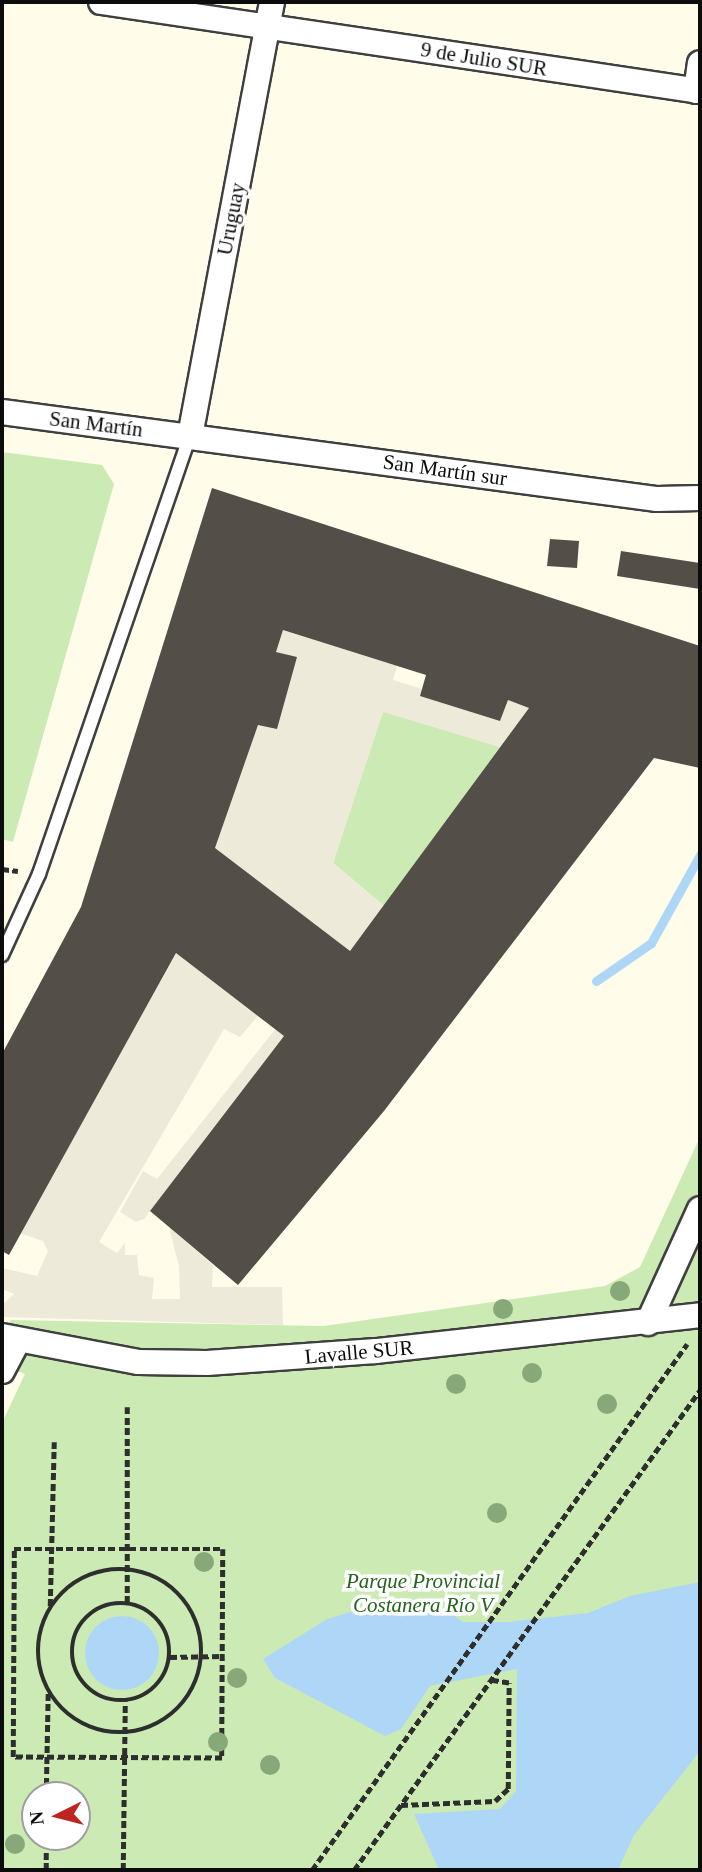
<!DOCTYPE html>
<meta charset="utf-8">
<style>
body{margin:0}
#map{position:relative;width:702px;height:1872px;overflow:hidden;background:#fffcea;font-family:"Times New Roman",serif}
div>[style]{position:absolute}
.green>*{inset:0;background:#cceab4}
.plaza>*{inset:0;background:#eeeada}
.water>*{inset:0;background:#aed7f7}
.round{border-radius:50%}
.stream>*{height:9px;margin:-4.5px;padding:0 4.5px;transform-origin:4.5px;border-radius:4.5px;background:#aed7f7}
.building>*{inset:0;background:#544e48}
.path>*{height:4.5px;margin-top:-2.25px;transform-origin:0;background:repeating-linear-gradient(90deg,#2e2e2e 0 7px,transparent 0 10.5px)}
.path>.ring{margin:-2.25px;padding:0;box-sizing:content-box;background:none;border:4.5px solid #2e2e2e;border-radius:50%}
.roads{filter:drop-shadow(2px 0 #3f3f3f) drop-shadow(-2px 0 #3f3f3f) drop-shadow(0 2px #3f3f3f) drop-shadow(0 -2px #3f3f3f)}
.lane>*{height:12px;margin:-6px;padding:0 6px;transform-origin:6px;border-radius:6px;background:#fff}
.street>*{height:24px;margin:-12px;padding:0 12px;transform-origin:12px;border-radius:12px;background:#fff}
.trees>*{width:20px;height:20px;margin:-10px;border-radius:50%;background:#87a878}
span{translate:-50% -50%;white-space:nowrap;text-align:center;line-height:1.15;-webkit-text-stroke:7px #fff;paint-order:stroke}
.street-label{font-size:21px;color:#0c0c0c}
.park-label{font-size:21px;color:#25641b;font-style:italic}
.frame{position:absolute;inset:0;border:4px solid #0c0c0c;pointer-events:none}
.north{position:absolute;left:21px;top:1781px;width:70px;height:70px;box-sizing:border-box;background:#fff;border:2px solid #9e9e9e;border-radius:50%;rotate:264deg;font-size:19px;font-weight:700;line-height:28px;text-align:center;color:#0c0c0c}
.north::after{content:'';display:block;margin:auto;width:24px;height:32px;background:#be2521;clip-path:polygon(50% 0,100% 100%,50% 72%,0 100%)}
</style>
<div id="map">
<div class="green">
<i style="clip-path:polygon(2px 452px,102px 465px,114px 484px,13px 842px,2px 839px)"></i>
<i style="clip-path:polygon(383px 711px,500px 747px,384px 906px,333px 863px)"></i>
<i style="clip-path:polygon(evenodd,700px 1137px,700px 1870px,2px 1870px,2px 1423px,25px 1374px,2px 1365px,2px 1330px,11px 1320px,324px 1326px,605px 1286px,640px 1267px,700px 1137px,35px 1795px,77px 1795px,77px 1837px,35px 1837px,35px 1795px)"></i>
</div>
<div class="plaza">
<i style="clip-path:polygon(283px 630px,397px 666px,393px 680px,422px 689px,420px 695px,500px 720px,508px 700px,529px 708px,500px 747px,383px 712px,333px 863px,384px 906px,144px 1219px,136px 1222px,120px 1212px,143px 1171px,157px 1179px,284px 1018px,268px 1004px,240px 1037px,224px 1029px,99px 1242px,117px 1253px,125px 1243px,125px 1255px,137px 1255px,139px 1275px,154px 1278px,152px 1299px,180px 1299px,179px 1266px,169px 1227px,213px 1265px,212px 1287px,282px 1287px,283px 1325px,2px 1317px,2px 1305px,14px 1294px,2px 1289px,2px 1268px,37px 1276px,48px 1251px,43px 1241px,20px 1233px,180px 947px,258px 725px,297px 657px,276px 652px)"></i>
</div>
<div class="water">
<i style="clip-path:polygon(700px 1582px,700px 1751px,634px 1835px,618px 1870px,439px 1870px,414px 1814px,500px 1809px,516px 1791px,517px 1669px,430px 1686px,401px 1729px,385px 1736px,275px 1678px,263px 1659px,327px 1619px,381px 1603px,429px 1598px,463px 1622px,507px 1622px,588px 1613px,630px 1596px)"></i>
<i class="round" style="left:85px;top:1616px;width:74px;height:74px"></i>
</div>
<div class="stream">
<i style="left:596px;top:981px;width:67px;rotate:-34.6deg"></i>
<i style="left:651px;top:943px;width:101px;rotate:-60.9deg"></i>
</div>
<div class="building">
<i style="clip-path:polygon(evenodd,212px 488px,700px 646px,700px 768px,654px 758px,384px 1111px,238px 1285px,150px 1211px,284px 1036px,176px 953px,9px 1255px,2px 1251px,2px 1054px,81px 907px,212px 488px,283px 630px,426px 675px,420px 696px,500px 721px,508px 700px,529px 708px,350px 951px,215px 848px,258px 725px,277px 729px,297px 657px,276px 652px,283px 630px)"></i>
<i style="clip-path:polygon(550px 539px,579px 541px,577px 568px,547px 566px)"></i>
<i style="clip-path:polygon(621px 551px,700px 563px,700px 589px,617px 576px)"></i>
</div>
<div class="path">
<i style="left:2px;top:869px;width:16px;rotate:7deg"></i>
<i style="left:14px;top:1549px;width:209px"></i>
<i style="left:223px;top:1549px;width:209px;rotate:90.3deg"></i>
<i style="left:222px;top:1758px;width:209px;rotate:-179.7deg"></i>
<i style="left:13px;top:1757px;width:208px;rotate:-89.7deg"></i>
<i class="ring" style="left:38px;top:1569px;width:159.5px;height:159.5px"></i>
<i style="left:127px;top:1603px;width:196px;rotate:-90deg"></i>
<i class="ring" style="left:72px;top:1603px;width:93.5px;height:93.5px"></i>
<i style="left:50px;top:1606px;width:164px;rotate:-88.6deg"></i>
<i style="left:170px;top:1657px;width:53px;rotate:-1.1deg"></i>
<i style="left:46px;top:1795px;width:104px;rotate:-88.9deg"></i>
<i style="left:401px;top:1805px;width:94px;rotate:-2.4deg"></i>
<i style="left:495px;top:1801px;width:18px;rotate:-43deg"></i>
<i style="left:508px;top:1789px;width:106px;rotate:-89.5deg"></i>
<i style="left:509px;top:1683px;width:18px;rotate:-171deg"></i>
<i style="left:46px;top:1870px;width:33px;rotate:-90deg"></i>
<i style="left:123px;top:1870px;width:169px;rotate:-89.3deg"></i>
<i style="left:312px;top:1870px;width:646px;rotate:-54.51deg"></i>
<i style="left:354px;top:1870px;width:592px;rotate:-54.21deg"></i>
</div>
<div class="roads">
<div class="lane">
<i style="left:2px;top:955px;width:89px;rotate:-65.4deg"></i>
<i style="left:39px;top:874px;width:463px;rotate:-71deg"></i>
</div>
<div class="street">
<i style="left:101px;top:2px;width:606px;rotate:8.45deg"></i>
<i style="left:696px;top:91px;width:28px;rotate:-82deg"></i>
<i style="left:2px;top:412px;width:661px;rotate:7.57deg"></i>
<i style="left:657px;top:499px;width:43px;rotate:-1.3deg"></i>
<i style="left:190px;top:436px;width:442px;rotate:-79.3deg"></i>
<i style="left:648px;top:1323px;width:125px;rotate:-65.5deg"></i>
<i style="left:2px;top:1336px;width:138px;rotate:10.8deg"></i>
<i style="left:138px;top:1362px;width:69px;rotate:0.8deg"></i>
<i style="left:207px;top:1363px;width:169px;rotate:-4.1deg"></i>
<i style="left:376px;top:1351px;width:326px;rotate:-6.3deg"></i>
<i style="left:2px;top:1371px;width:34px;rotate:-62deg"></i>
</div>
</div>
<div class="trees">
<i style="left:620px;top:1291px"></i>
<i style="left:503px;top:1309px"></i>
<i style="left:532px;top:1373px"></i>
<i style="left:456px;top:1384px"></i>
<i style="left:607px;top:1404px"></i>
<i style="left:497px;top:1513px"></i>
<i style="left:204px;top:1562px"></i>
<i style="left:237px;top:1678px"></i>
<i style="left:218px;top:1742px"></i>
<i style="left:270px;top:1765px"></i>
<i style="left:15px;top:1844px"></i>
</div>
<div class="street-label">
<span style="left:484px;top:59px;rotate:9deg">9 de Julio SUR</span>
<span style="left:231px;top:219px;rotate:-79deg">Uruguay</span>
<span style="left:96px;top:424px;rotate:7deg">San Martín</span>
<span style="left:445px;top:470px;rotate:8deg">San Martín sur</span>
<span style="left:359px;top:1352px;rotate:-5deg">Lavalle SUR</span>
</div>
<div class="park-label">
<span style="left:423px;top:1593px">Parque Provincial<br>Costanera Río V</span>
</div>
<div class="frame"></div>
<div class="north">N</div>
</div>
